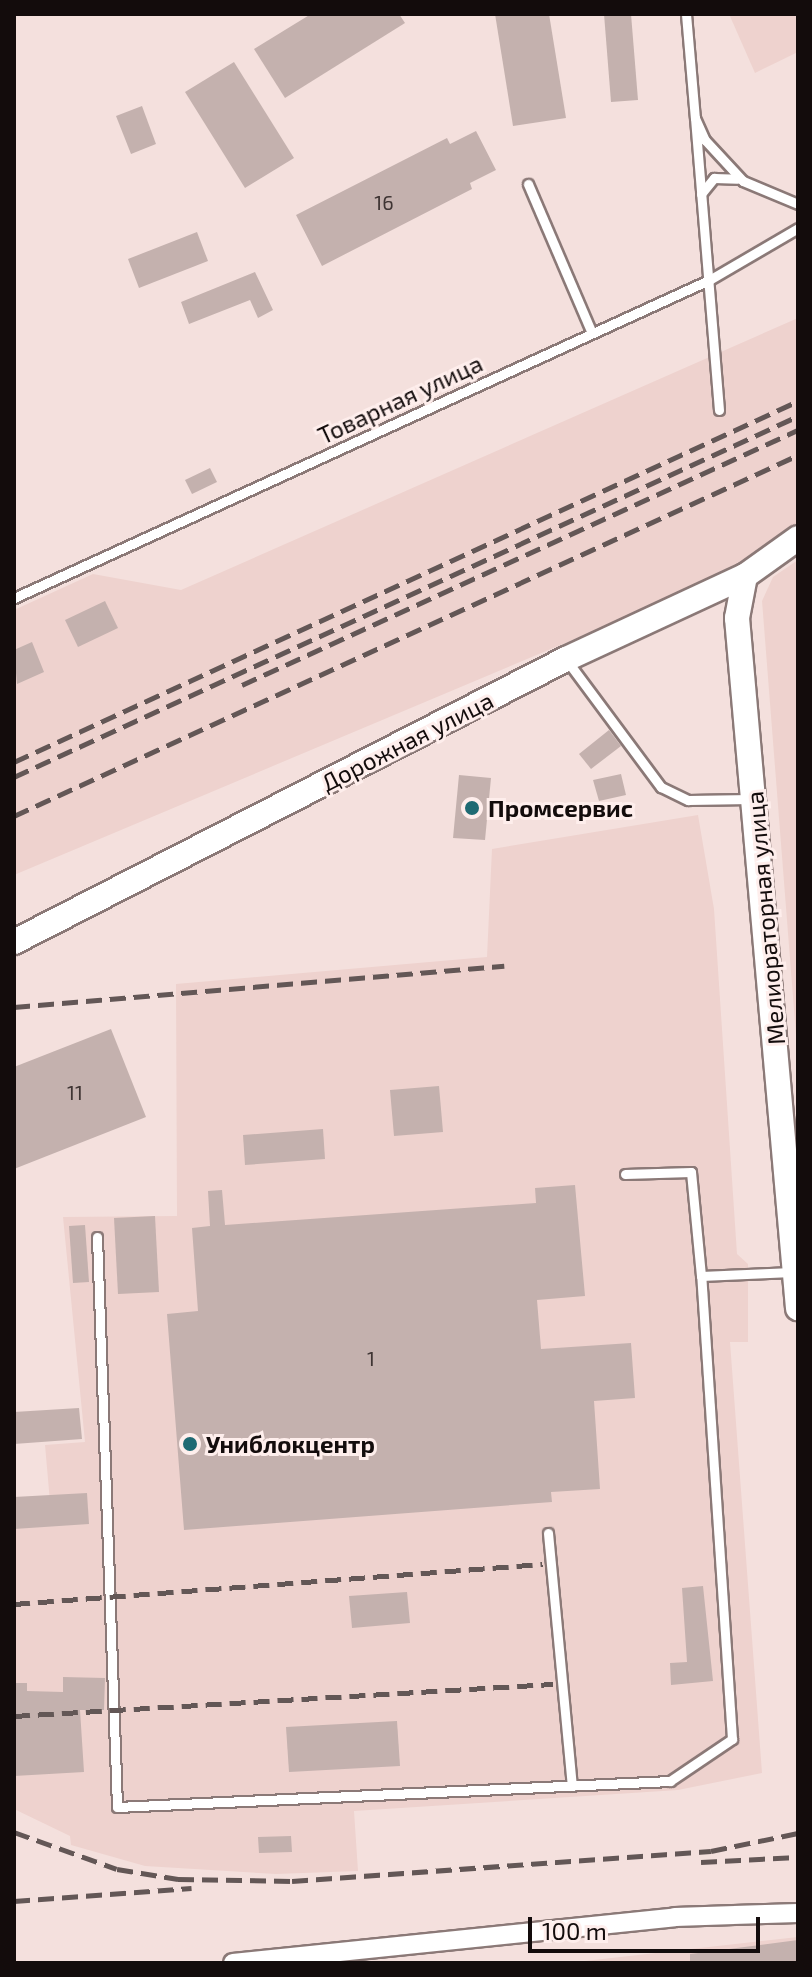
<!DOCTYPE html>
<meta charset="utf-8">
<style>
body{margin:0}
#map{position:relative;width:812px;height:1977px;overflow:hidden;background:#f4e0dd;font-family:"Exo 2",sans-serif}
div>[style]{position:absolute}
.built>*{inset:0;background:#eed2ce}
.building>*{inset:0;background:#c4b1ae}
.roads{filter:drop-shadow(2px 0 #8b7977) drop-shadow(-2px 0 #8b7977) drop-shadow(0 2px #8b7977) drop-shadow(0 -2px #8b7977)}
.lane>*{height:9px;margin:-4.5px;padding:0 4.5px;transform-origin:4.5px;border-radius:4.5px;background:#fff}
.street>*{height:18px;margin:-9px;padding:0 9px;transform-origin:9px;border-radius:9px;background:#fff}
.secondary>*{height:24px;margin:-12px;padding:0 12px;transform-origin:12px;border-radius:12px;background:#fff}
.rail>*{height:5px;margin-top:-2.5px;transform-origin:0;background:repeating-linear-gradient(90deg,#635756 0 16px,transparent 0 24px)}
.dots>*{width:22px;height:22px;translate:-50% -50%;box-sizing:border-box;border:4px solid #feeeec;border-radius:50%}
span{translate:-50% -50%;white-space:nowrap;text-align:center;line-height:1.15;-webkit-text-stroke:6px #feeeec;paint-order:stroke}
.number-label{font-size:20px;color:#3f3534}
.number-label span{-webkit-text-stroke-width:0}
.street-label{font-size:24px;color:#130c0c}
.poi-label{font-size:24px;color:#130c0c;font-weight:700}
.left{translate:0 -50%;text-align:left}
.frame{position:absolute;inset:0;border:16px solid #130c0c;pointer-events:none}
.scale{position:absolute;left:528px;top:1917px;width:232px;height:36px;box-sizing:border-box;border:4px solid #130c0c;border-top:0;padding-left:10px;font-size:24px;line-height:28px;white-space:nowrap;color:#130c0c;-webkit-text-stroke:6px #feeeec;paint-order:stroke}
</style>
<div id="map">
<div class="built">
<i style="clip-path:polygon(729px 14px,798px 14px,798px 52px,755px 73px)"></i>
<i style="clip-path:polygon(798px 318px,798px 545px,14px 875px,14px 610px,93px 574px,181px 590px)"></i>
<i style="clip-path:polygon(798px 560px,798px 1061px,762px 601px,773px 577px)"></i>
<i style="clip-path:polygon(698px 815px,714px 909px,737px 1254px,748px 1264px,748px 1342px,730px 1342px,762px 1773px,678px 1790px,354px 1811px,358px 1871px,276px 1874px,145px 1866px,71px 1845px,70px 1836px,14px 1809px,14px 1505px,50px 1502px,45px 1445px,85px 1442px,63px 1217px,177px 1216px,176px 984px,487px 957px,492px 849px)"></i>
<i style="clip-path:polygon(798px 1937px,798px 1963px,576px 1962px)"></i>
</div>
<div class="building">
<i style="clip-path:polygon(311px 14px,399px 14px,405px 23px,285px 98px,254px 49px)"></i>
<i style="clip-path:polygon(495px 14px,549px 14px,566px 118px,513px 126px)"></i>
<i style="clip-path:polygon(604px 14px,631px 14px,638px 100px,611px 102px)"></i>
<i style="clip-path:polygon(234px 62px,294px 158px,245px 188px,185px 92px)"></i>
<i style="clip-path:polygon(142px 106px,156px 144px,131px 154px,116px 116px)"></i>
<i style="clip-path:polygon(476px 131px,496px 170px,470px 183px,472px 189px,322px 266px,296px 215px,447px 138px,450px 144px)"></i>
<i style="clip-path:polygon(197px 232px,208px 261px,139px 288px,128px 259px)"></i>
<i style="clip-path:polygon(255px 272px,273px 310px,258px 318px,250px 300px,189px 324px,181px 302px)"></i>
<i style="clip-path:polygon(210px 468px,217px 482px,192px 494px,185px 480px)"></i>
<i style="clip-path:polygon(105px 601px,118px 628px,78px 647px,65px 620px)"></i>
<i style="clip-path:polygon(32px 642px,44px 672px,17px 684px,14px 650px)"></i>
<i style="clip-path:polygon(609px 730px,621px 746px,591px 769px,579px 754px)"></i>
<i style="clip-path:polygon(621px 774px,626px 795px,599px 801px,593px 780px)"></i>
<i style="clip-path:polygon(459px 775px,491px 778px,485px 840px,453px 838px)"></i>
<i style="clip-path:polygon(111px 1029px,146px 1117px,14px 1169px,14px 1067px)"></i>
<i style="clip-path:polygon(439px 1086px,443px 1132px,394px 1136px,390px 1090px)"></i>
<i style="clip-path:polygon(323px 1129px,325px 1159px,245px 1165px,243px 1135px)"></i>
<i style="clip-path:polygon(575px 1185px,585px 1296px,537px 1300px,541px 1349px,631px 1343px,635px 1398px,594px 1401px,600px 1489px,551px 1492px,552px 1502px,184px 1530px,167px 1314px,198px 1311px,192px 1228px,210px 1226px,208px 1191px,222px 1190px,225px 1225px,536px 1203px,535px 1188px)"></i>
<i style="clip-path:polygon(155px 1216px,159px 1292px,118px 1294px,114px 1218px)"></i>
<i style="clip-path:polygon(85px 1225px,89px 1282px,73px 1283px,69px 1226px)"></i>
<i style="clip-path:polygon(79px 1408px,82px 1439px,14px 1444px,14px 1412px)"></i>
<i style="clip-path:polygon(87px 1493px,89px 1524px,14px 1529px,14px 1497px)"></i>
<i style="clip-path:polygon(703px 1586px,713px 1681px,671px 1685px,670px 1663px,687px 1662px,682px 1588px)"></i>
<i style="clip-path:polygon(407px 1592px,410px 1623px,352px 1628px,349px 1596px)"></i>
<i style="clip-path:polygon(63px 1677px,105px 1678px,104px 1710px,80px 1710px,84px 1772px,14px 1776px,14px 1683px,27px 1683px,27px 1691px,63px 1692px)"></i>
<i style="clip-path:polygon(397px 1721px,400px 1766px,289px 1772px,286px 1727px)"></i>
<i style="clip-path:polygon(291px 1836px,292px 1852px,259px 1853px,258px 1837px)"></i>
<i style="clip-path:polygon(798px 1940px,798px 1963px,690px 1963px,690px 1954px)"></i>
</div>
<div class="roads">
<div class="lane">
<i style="left:686px;top:14px;width:104px;rotate:85.1deg"></i>
<i style="left:695px;top:118px;width:24px;rotate:66deg"></i>
<i style="left:705px;top:140px;width:56px;rotate:47.2deg"></i>
<i style="left:743px;top:181px;width:60px;rotate:22.7deg"></i>
<i style="left:695px;top:118px;width:293px;rotate:85.3deg"></i>
<i style="left:528px;top:184px;width:162px;rotate:66.8deg"></i>
<i style="left:701px;top:194px;width:21px;rotate:-51deg"></i>
<i style="left:714px;top:178px;width:23px;rotate:2deg"></i>
<i style="left:14px;top:598px;width:764px;rotate:-24.59deg"></i>
<i style="left:709px;top:280px;width:103px;rotate:-30.3deg"></i>
<i style="left:568px;top:662px;width:156px;rotate:53.4deg"></i>
<i style="left:661px;top:787px;width:30px;rotate:26deg"></i>
<i style="left:688px;top:800px;width:63px;rotate:-0.9deg"></i>
<i style="left:625px;top:1174px;width:66px;rotate:-1.7deg"></i>
<i style="left:691px;top:1172px;width:104px;rotate:84.5deg"></i>
<i style="left:701px;top:1276px;width:91px;rotate:-2.5deg"></i>
<i style="left:97px;top:1237px;width:570px;rotate:87.99deg"></i>
<i style="left:117px;top:1807px;width:554px;rotate:-2.69deg"></i>
<i style="left:670px;top:1781px;width:75px;rotate:-34.1deg"></i>
<i style="left:732px;top:1739px;width:464px;rotate:-93.8deg"></i>
<i style="left:548px;top:1533px;width:254px;rotate:84.6deg"></i>
</div>
<div class="street">
<i style="left:233px;top:1963px;width:444px;rotate:-5.9deg"></i>
<i style="left:675px;top:1917px;width:123px;rotate:-1.9deg"></i>
</div>
<div class="secondary">
<i style="left:745px;top:576px;width:43px;rotate:100.8deg"></i>
<i style="left:737px;top:618px;width:693px;rotate:84.95deg"></i>
<i style="left:14px;top:942px;width:620px;rotate:-27.14deg"></i>
<i style="left:566px;top:659px;width:197px;rotate:-24.9deg"></i>
<i style="left:745px;top:576px;width:65px;rotate:-35.6deg"></i>
</div>
</div>
<div class="rail">
<i style="left:242px;top:685px;width:612px;rotate:-24.64deg"></i>
<i style="left:14px;top:762px;width:863px;rotate:-24.72deg"></i>
<i style="left:14px;top:777px;width:863px;rotate:-24.72deg"></i>
<i style="left:14px;top:816px;width:863px;rotate:-24.72deg"></i>
<i style="left:14px;top:1007px;width:492px;rotate:-4.8deg"></i>
<i style="left:14px;top:1604px;width:530px;rotate:-4.33deg"></i>
<i style="left:14px;top:1716px;width:540px;rotate:-3.4deg"></i>
<i style="left:14px;top:1832px;width:109px;rotate:19.8deg"></i>
<i style="left:117px;top:1869px;width:62px;rotate:9.3deg"></i>
<i style="left:178px;top:1879px;width:114px;rotate:1deg"></i>
<i style="left:292px;top:1881px;width:420px;rotate:-4.1deg"></i>
<i style="left:711px;top:1851px;width:89px;rotate:-11.7deg"></i>
<i style="left:701px;top:1862px;width:97px;rotate:-3deg"></i>
<i style="left:14px;top:1901px;width:178px;rotate:-4.2deg"></i>
</div>
<div class="dots">
<i style="left:472px;top:808px;background:#1f6a73"></i>
<i style="left:190px;top:1444px;background:#1f6a73"></i>
</div>
<div class="number-label">
<span style="left:384px;top:202px">16</span>
<span style="left:75px;top:1092px">11</span>
<span style="left:371px;top:1358px">1</span>
</div>
<div class="street-label">
<span style="left:400px;top:399px;rotate:-25deg">Товарная улица</span>
<span style="left:407px;top:741px;rotate:-27deg">Дорожная улица</span>
<span style="left:765px;top:918px;rotate:-95deg">Мелиораторная улица</span>
</div>
<div class="poi-label">
<span class="left" style="left:488px;top:808px">Промсервис</span>
<span class="left" style="left:206px;top:1444px">Униблокцентр</span>
</div>
<div class="frame"></div>
<div class="scale">100 m</div>
</div>
